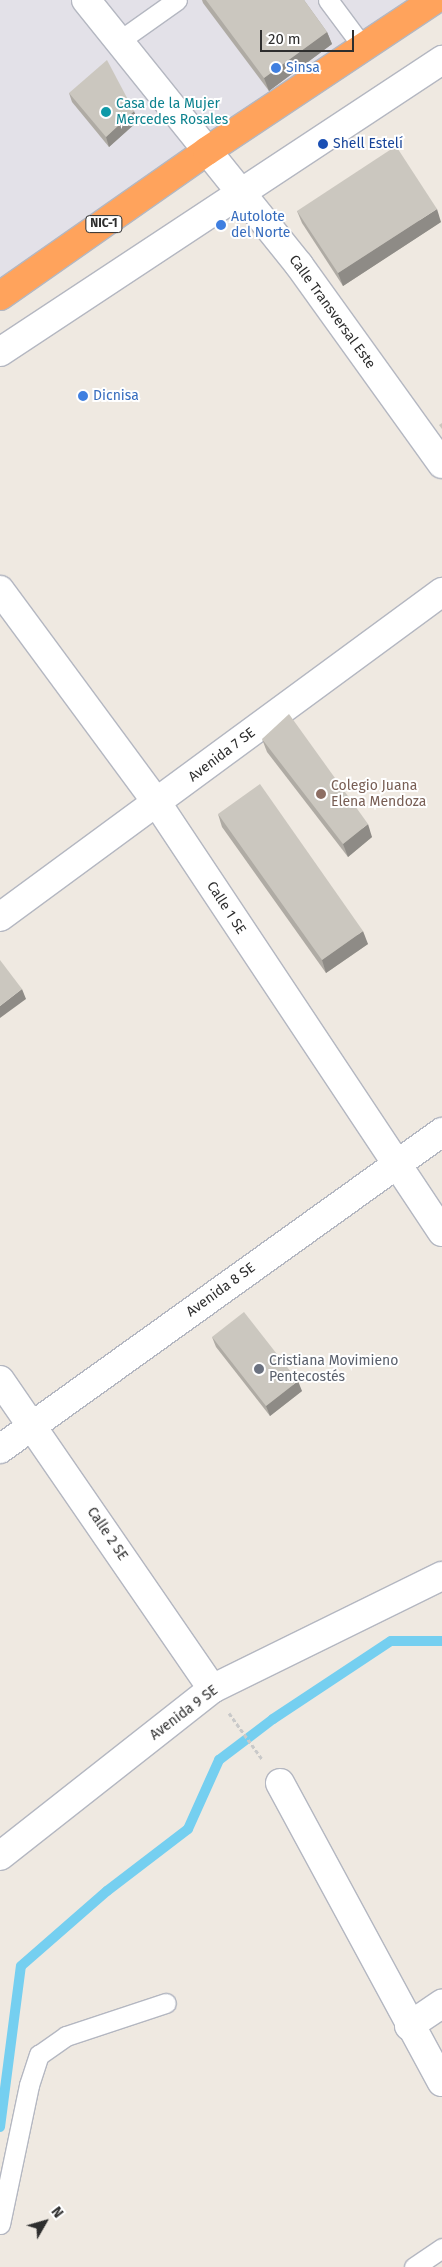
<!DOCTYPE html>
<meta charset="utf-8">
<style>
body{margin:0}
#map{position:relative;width:442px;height:2267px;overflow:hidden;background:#efe9e1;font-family:"Fira Sans",sans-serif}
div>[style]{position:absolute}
.industrial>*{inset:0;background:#e3e1e8}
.stream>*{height:10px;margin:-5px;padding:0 5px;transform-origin:5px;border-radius:5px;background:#75cff0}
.path>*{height:3px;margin-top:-1.5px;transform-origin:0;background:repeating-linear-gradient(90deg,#c9c9c9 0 4px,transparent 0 6.5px)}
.roads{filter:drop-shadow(1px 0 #b4b7c1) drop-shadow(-1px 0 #b4b7c1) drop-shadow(0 1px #b4b7c1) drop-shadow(0 -1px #b4b7c1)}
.lane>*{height:19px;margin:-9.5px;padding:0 9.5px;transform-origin:9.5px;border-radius:9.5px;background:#fff}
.street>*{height:28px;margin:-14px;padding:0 14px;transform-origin:14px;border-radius:14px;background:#fff}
.highway>*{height:28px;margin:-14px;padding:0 14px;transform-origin:14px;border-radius:14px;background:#ffa35c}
.wall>*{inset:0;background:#afaba4}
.shaded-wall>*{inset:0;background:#8e8b86}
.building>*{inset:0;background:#cbc7bf}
.dots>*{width:14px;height:14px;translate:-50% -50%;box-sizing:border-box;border:2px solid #fff;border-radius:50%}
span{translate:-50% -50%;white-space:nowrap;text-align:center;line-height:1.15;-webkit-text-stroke:4px #fff;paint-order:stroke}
.shield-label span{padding:1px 4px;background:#fff;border:1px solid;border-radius:4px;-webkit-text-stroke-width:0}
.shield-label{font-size:12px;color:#2e2e2e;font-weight:700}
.shop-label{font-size:14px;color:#366cbe}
.left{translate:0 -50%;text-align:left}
.culture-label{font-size:14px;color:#0d838f}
.transit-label{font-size:14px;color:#164399}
.street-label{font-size:14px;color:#2e2e2e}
.education-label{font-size:14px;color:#785e54}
.worship-label{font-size:14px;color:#5b616d}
.north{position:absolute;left:20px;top:2197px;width:50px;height:50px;-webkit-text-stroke:4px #fff;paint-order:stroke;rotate:52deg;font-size:14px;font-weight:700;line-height:20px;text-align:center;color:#2e2e2e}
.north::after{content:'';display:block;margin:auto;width:18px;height:22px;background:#2e2e2e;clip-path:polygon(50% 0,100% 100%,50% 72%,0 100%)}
.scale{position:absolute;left:260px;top:30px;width:94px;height:22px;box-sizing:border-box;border:2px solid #2e2e2e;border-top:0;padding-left:6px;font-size:15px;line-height:18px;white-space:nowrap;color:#2e2e2e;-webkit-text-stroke:4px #fff;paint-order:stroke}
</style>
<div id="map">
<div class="industrial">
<i style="clip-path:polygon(0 0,434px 0,0 300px)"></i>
</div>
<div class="stream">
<i style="left:0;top:2127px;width:162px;rotate:-82.6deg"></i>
<i style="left:21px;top:1966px;width:114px;rotate:-41.1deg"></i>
<i style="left:107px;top:1891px;width:102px;rotate:-37.4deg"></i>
<i style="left:188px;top:1829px;width:76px;rotate:-65.8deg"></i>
<i style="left:219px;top:1760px;width:68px;rotate:-37.2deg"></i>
<i style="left:273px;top:1719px;width:141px;rotate:-33.5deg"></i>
<i style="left:391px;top:1641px;width:51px"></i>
</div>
<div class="path">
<i style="left:229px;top:1713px;width:57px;rotate:54.3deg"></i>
</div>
<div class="roads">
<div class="lane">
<i style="left:328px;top:0;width:59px;rotate:53.3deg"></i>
<i style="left:119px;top:41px;width:71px;rotate:-35.3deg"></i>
<i style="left:0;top:2224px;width:142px;rotate:-78.2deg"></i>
<i style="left:29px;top:2085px;width:32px;rotate:-72deg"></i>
<i style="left:39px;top:2055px;width:33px;rotate:-35deg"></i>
<i style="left:66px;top:2036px;width:105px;rotate:-18.3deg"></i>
<i style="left:414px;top:2267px;width:34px;rotate:-34deg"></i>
</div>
<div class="street">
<i style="left:86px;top:0;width:340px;rotate:51.2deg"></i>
<i style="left:299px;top:265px;width:245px;rotate:54.3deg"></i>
<i style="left:0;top:352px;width:530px;rotate:-33.45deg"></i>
<i style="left:0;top:590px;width:265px;rotate:53.6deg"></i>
<i style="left:157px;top:803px;width:515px;rotate:56.4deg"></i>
<i style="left:0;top:917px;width:549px;rotate:-36.33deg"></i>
<i style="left:0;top:1380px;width:375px;rotate:55.5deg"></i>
<i style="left:0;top:1449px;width:544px;rotate:-35.65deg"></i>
<i style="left:280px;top:1783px;width:340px;rotate:61.6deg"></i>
<i style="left:0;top:1856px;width:270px;rotate:-38.2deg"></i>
<i style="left:212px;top:1689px;width:256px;rotate:-26.2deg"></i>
<i style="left:409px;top:2026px;width:40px;rotate:-34deg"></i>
</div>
<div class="highway">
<i style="left:0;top:296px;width:253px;rotate:-35deg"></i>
<i style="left:207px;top:151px;width:273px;rotate:-33.6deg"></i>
</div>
</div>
<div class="wall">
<i style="clip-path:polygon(202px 0,304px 0,327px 32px,332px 44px,269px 91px,203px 3px)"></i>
<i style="clip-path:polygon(69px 93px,138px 121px,109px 147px,72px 102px)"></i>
<i style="clip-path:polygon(297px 211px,441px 222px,343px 286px,302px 223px)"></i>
<i style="clip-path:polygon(262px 739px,372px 837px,348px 857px,267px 752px)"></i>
<i style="clip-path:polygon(218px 814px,368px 944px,326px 973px,222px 827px)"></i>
<i style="clip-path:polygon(212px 1337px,302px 1391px,270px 1416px,216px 1347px)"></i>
</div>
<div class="shaded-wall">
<i style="clip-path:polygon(327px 32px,332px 44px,269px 91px,264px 78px)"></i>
<i style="clip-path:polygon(134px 111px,138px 121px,109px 147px,106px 137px)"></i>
<i style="clip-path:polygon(437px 209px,441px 222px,343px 286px,338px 273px)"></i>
<i style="clip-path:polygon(368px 824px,372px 837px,348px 857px,343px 844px)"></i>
<i style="clip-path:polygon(363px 931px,368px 944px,326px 973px,322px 960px)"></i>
<i style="clip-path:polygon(22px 989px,26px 999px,0 1018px,0 1006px)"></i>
<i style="clip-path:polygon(298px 1381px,302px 1391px,270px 1416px,266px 1406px)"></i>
</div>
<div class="building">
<i style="clip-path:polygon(206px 0,304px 0,327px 32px,264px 78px)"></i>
<i style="clip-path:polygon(107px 60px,134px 111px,106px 137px,69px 93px)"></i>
<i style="clip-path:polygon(396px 146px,437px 209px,338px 273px,297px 211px)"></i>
<i style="clip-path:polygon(442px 423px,442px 429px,439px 425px)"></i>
<i style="clip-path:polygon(289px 714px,368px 824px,343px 844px,262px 739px)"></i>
<i style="clip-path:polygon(260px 784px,363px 931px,322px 960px,218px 814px)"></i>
<i style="clip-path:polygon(0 960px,22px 989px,0 1006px)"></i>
<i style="clip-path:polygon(244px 1312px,298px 1381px,266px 1406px,212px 1337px)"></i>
</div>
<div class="dots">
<i style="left:276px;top:68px;background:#3f7fe0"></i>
<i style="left:106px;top:112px;background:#0f9aa8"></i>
<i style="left:323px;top:144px;background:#1a4fb4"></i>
<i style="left:221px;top:225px;background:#3f7fe0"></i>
<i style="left:83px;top:396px;background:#3f7fe0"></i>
<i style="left:321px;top:794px;background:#8d6e63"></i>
<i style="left:259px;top:1369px;background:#6b7280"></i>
</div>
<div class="shield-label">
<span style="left:104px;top:224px">NIC-1</span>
</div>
<div class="shop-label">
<span class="left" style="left:286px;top:68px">Sinsa</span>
<span class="left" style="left:231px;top:225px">Autolote<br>del Norte</span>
<span class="left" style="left:93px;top:396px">Dicnisa</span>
</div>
<div class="culture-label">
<span class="left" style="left:116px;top:112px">Casa de la Mujer<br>Mercedes Rosales</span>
</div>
<div class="transit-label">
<span class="left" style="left:333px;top:144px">Shell Estelí</span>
</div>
<div class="street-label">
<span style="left:332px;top:312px;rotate:54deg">Calle Transversal Este</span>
<span style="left:222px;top:755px;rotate:-37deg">Avenida 7 SE</span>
<span style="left:226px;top:908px;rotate:57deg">Calle 1 SE</span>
<span style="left:221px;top:1290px;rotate:-36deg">Avenida 8 SE</span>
<span style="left:107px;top:1534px;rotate:56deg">Calle 2 SE</span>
<span style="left:184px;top:1713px;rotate:-37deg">Avenida 9 SE</span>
</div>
<div class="education-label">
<span class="left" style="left:331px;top:794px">Colegio Juana<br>Elena Mendoza</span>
</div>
<div class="worship-label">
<span class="left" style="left:269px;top:1369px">Cristiana Movimieno<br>Pentecostés</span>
</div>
<div class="north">N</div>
<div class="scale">20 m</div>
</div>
